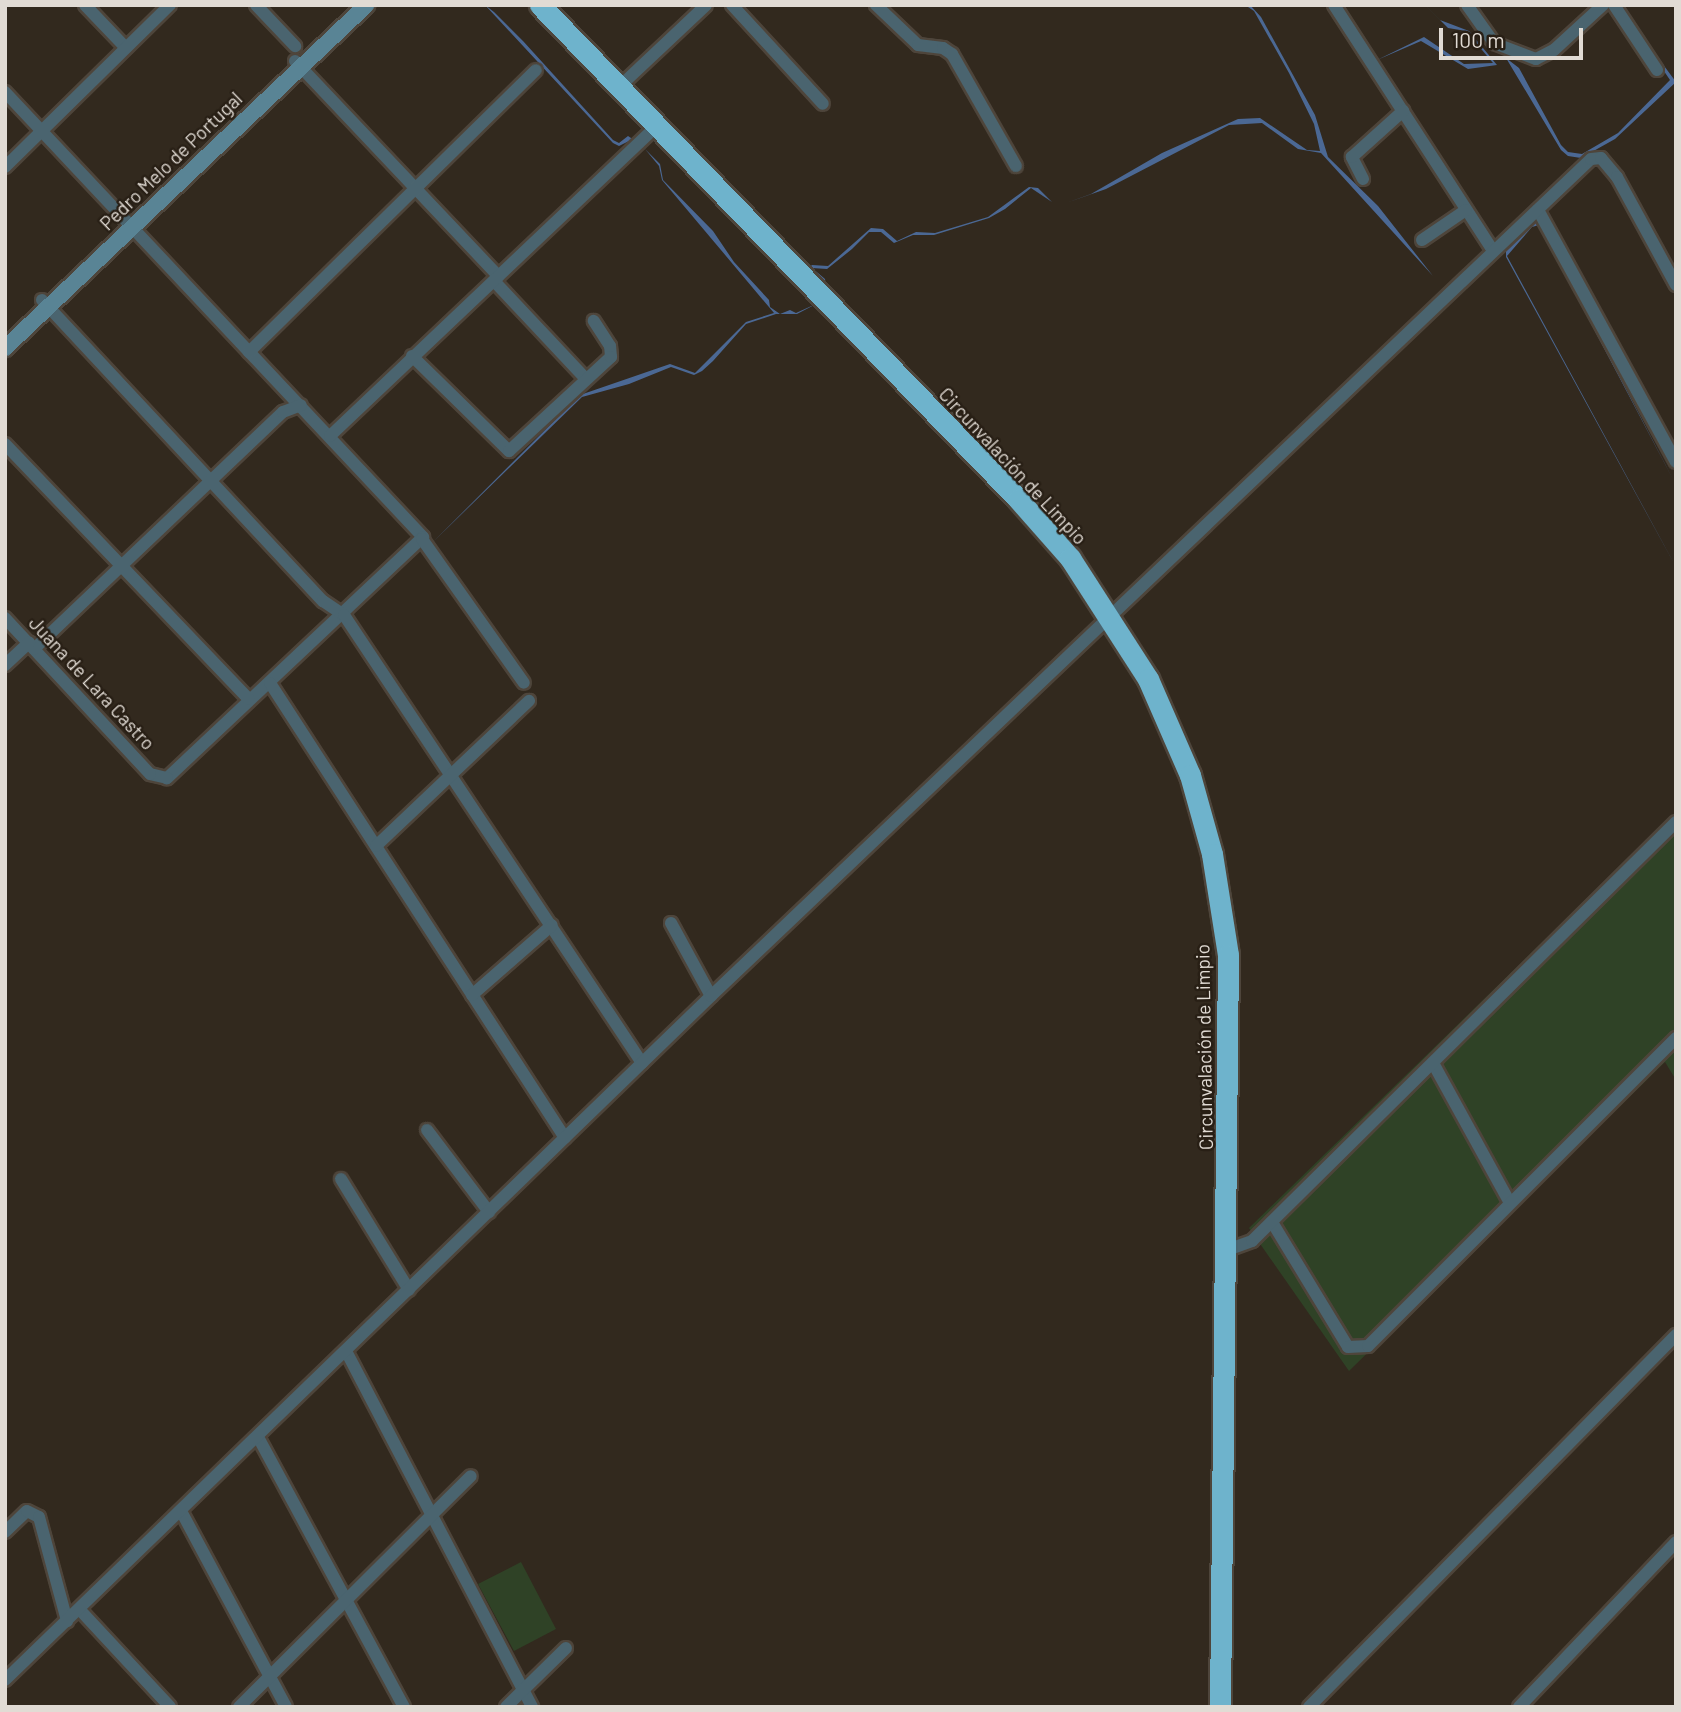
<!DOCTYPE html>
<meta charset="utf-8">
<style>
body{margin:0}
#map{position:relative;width:1681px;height:1712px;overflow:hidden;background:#32291e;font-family:Barlow,sans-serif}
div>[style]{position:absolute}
.green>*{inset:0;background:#2f4226}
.water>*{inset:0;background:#4b6894}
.roads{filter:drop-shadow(2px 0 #4e453b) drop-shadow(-2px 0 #4e453b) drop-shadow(0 2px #4e453b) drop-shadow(0 -2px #4e453b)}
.street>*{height:12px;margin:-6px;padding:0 6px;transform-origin:6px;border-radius:6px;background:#4a646f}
.secondary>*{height:16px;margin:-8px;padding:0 8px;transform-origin:8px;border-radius:8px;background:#598495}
.highway>*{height:21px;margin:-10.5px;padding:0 10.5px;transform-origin:10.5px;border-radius:10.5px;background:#6eb3cc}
span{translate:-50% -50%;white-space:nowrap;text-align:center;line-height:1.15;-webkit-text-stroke:5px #281f15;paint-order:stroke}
.street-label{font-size:19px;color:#e1dbd4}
.frame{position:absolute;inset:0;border:7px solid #e1dbd4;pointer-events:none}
.scale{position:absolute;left:1439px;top:28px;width:144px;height:32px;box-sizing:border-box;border:4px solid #e1dbd4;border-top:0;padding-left:9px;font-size:21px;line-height:24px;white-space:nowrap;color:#e1dbd4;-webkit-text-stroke:5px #281f15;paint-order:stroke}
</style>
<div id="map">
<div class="green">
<i style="clip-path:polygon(1676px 812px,1676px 1080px,1665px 1062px,1349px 1371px,1249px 1228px)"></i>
<i style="clip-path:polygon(521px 1562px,556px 1629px,514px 1651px,478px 1584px)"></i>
</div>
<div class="water">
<i style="clip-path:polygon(485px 5px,494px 12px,523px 41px,613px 140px,619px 143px,628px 136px,634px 140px,498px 268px,631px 140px,619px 146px,613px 143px)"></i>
<i style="clip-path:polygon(1245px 5px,1250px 5px,1261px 17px,1315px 115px,1328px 157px,1378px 206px,1433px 276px,1321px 153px,1298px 149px,1262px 123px,1229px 125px,1106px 189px,1066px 203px,1091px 194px,1162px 153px,1238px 119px,1260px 118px,1307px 150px,1320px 151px,1314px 124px,1289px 73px,1254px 11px)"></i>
<i style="clip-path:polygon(1425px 5px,1440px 20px,1469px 31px,1497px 65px,1468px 69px,1421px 41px,1377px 60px,1424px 37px,1464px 64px,1493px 63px,1466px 31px,1448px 28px)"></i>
<i style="clip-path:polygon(1619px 5px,1676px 82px,1615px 139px,1581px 158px,1568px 156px,1561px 150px,1506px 58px,1519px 68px,1561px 145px,1568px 152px,1582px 154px,1618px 133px,1670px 80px)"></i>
<i style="clip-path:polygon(645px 149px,660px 164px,663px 180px,713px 231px,734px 262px,769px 300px,770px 307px,780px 314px,790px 310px,796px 313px,818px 303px,797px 314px,776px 314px,746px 324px,713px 361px,702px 371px,694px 375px,671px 367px,629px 384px,582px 397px,433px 542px,580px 395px,670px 364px,695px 373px,746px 322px,774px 313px,662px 180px,659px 166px)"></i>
<i style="clip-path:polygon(1029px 187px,1038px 188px,1052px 202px,1031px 188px,1005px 209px,989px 218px,934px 235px,913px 235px,894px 243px,881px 232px,869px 232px,852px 249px,827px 269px,812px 268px,825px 279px,826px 286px,808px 269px,812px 265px,828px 266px,871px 228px,883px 229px,897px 241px,916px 232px,935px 233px,988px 217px)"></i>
<i style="clip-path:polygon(1536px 222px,1540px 224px,1676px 485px,1539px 225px,1532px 227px,1507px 256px,1676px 567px,1506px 257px,1506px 251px)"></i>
</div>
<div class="roads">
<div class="street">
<i style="left:85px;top:5px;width:59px;rotate:46.4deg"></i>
<i style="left:256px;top:5px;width:57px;rotate:46.4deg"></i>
<i style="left:732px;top:5px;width:134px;rotate:47.4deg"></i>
<i style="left:876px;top:5px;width:58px;rotate:43.6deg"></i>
<i style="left:918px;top:45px;width:25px;rotate:7deg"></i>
<i style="left:943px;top:48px;width:11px;rotate:34deg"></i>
<i style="left:952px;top:54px;width:129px;rotate:60.3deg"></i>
<i style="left:1334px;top:5px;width:291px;rotate:57.1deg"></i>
<i style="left:1467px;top:5px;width:47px;rotate:54.6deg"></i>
<i style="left:1494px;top:43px;width:45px;rotate:20.9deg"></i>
<i style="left:1536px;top:59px;width:20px;rotate:-27deg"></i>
<i style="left:1554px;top:50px;width:67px;rotate:-42.6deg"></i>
<i style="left:1614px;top:5px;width:78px;rotate:56.5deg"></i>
<i style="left:295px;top:61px;width:296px;rotate:46.6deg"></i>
<i style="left:617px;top:89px;width:122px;rotate:-43.3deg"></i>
<i style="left:5px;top:92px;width:611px;rotate:46.79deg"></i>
<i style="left:423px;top:537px;width:352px;rotate:136.7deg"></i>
<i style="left:167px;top:778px;width:17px;rotate:-167deg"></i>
<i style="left:150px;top:774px;width:213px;rotate:-132.9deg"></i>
<i style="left:5px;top:167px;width:231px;rotate:-44.5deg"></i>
<i style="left:1363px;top:179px;width:25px;rotate:-117deg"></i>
<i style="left:1352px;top:157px;width:69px;rotate:-42deg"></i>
<i style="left:1538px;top:210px;width:287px;rotate:61.3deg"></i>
<i style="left:1422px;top:240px;width:53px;rotate:-34.3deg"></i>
<i style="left:494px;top:281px;width:134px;rotate:46.8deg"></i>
<i style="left:42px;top:300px;width:412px;rotate:47deg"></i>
<i style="left:323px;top:601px;width:25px;rotate:34deg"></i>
<i style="left:344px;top:615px;width:538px;rotate:56.37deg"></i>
<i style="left:249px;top:352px;width:402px;rotate:-44.5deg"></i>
<i style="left:412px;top:356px;width:136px;rotate:44.4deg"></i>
<i style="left:509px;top:451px;width:139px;rotate:-42.7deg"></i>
<i style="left:611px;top:357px;width:11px;rotate:-95deg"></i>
<i style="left:610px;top:346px;width:30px;rotate:-123deg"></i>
<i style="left:330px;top:436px;width:451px;rotate:-43.5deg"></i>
<i style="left:5px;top:444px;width:352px;rotate:46.3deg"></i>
<i style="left:422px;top:539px;width:176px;rotate:54.7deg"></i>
<i style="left:34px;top:649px;width:344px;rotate:-43.6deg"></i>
<i style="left:283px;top:412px;width:19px;rotate:-21deg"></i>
<i style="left:5px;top:665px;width:33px;rotate:-43deg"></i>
<i style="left:270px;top:683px;width:542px;rotate:57.04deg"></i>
<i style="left:376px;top:846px;width:211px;rotate:-43.5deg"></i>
<i style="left:671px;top:923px;width:83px;rotate:61.3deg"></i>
<i style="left:472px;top:995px;width:106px;rotate:-41.2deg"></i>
<i style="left:1433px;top:1063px;width:158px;rotate:61.2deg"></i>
<i style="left:427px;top:1130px;width:103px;rotate:52.9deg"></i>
<i style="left:341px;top:1179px;width:130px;rotate:58.5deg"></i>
<i style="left:1272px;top:1222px;width:146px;rotate:58.7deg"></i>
<i style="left:1348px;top:1347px;width:20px;rotate:-3deg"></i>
<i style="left:1368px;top:1346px;width:436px;rotate:-45deg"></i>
<i style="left:1227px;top:1250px;width:27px;rotate:-20deg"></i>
<i style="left:1252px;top:1241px;width:596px;rotate:-44.66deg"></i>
<i style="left:346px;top:1351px;width:402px;rotate:62.4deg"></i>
<i style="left:258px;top:1437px;width:307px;rotate:61.6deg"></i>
<i style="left:181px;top:1511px;width:222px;rotate:61.8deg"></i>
<i style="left:5px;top:1532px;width:30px;rotate:-44deg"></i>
<i style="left:27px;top:1511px;width:13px;rotate:27deg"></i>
<i style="left:39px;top:1517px;width:108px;rotate:74.9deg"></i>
<i style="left:80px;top:1610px;width:132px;rotate:47.1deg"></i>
<i style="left:5px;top:1680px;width:983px;rotate:-44.09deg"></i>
<i style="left:711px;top:996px;width:1214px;rotate:-43.57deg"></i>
<i style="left:1591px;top:159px;width:10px;rotate:-6deg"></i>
<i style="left:1601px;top:158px;width:25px;rotate:50deg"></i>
<i style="left:1617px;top:177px;width:123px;rotate:61.4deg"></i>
<i style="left:239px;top:1707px;width:327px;rotate:-44.9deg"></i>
<i style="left:506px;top:1707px;width:84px;rotate:-44.5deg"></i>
<i style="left:1309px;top:1707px;width:523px;rotate:-45.39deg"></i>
<i style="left:1519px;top:1707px;width:228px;rotate:-46.4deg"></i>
</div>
<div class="secondary">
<i style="left:5px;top:348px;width:498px;rotate:-43.5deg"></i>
</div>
<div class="highway">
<i style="left:540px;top:5px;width:687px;rotate:45.94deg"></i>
<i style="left:1018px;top:499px;width:79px;rotate:48.6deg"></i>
<i style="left:1070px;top:558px;width:144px;rotate:57.2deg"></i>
<i style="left:1148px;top:679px;width:105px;rotate:66.4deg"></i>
<i style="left:1190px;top:775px;width:82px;rotate:74.4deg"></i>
<i style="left:1212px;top:854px;width:102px;rotate:81deg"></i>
<i style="left:1228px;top:955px;width:752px;rotate:90.61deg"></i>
</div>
</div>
<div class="street-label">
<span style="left:171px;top:161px;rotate:-44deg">Pedro Melo de Portugal</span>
<span style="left:1013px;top:466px;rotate:47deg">Circunvalación de Limpio</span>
<span style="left:92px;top:683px;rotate:47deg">Juana de Lara Castro</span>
<span style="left:1204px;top:1047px;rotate:-91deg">Circunvalación de Limpio</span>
</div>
<div class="frame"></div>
<div class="scale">100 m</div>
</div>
